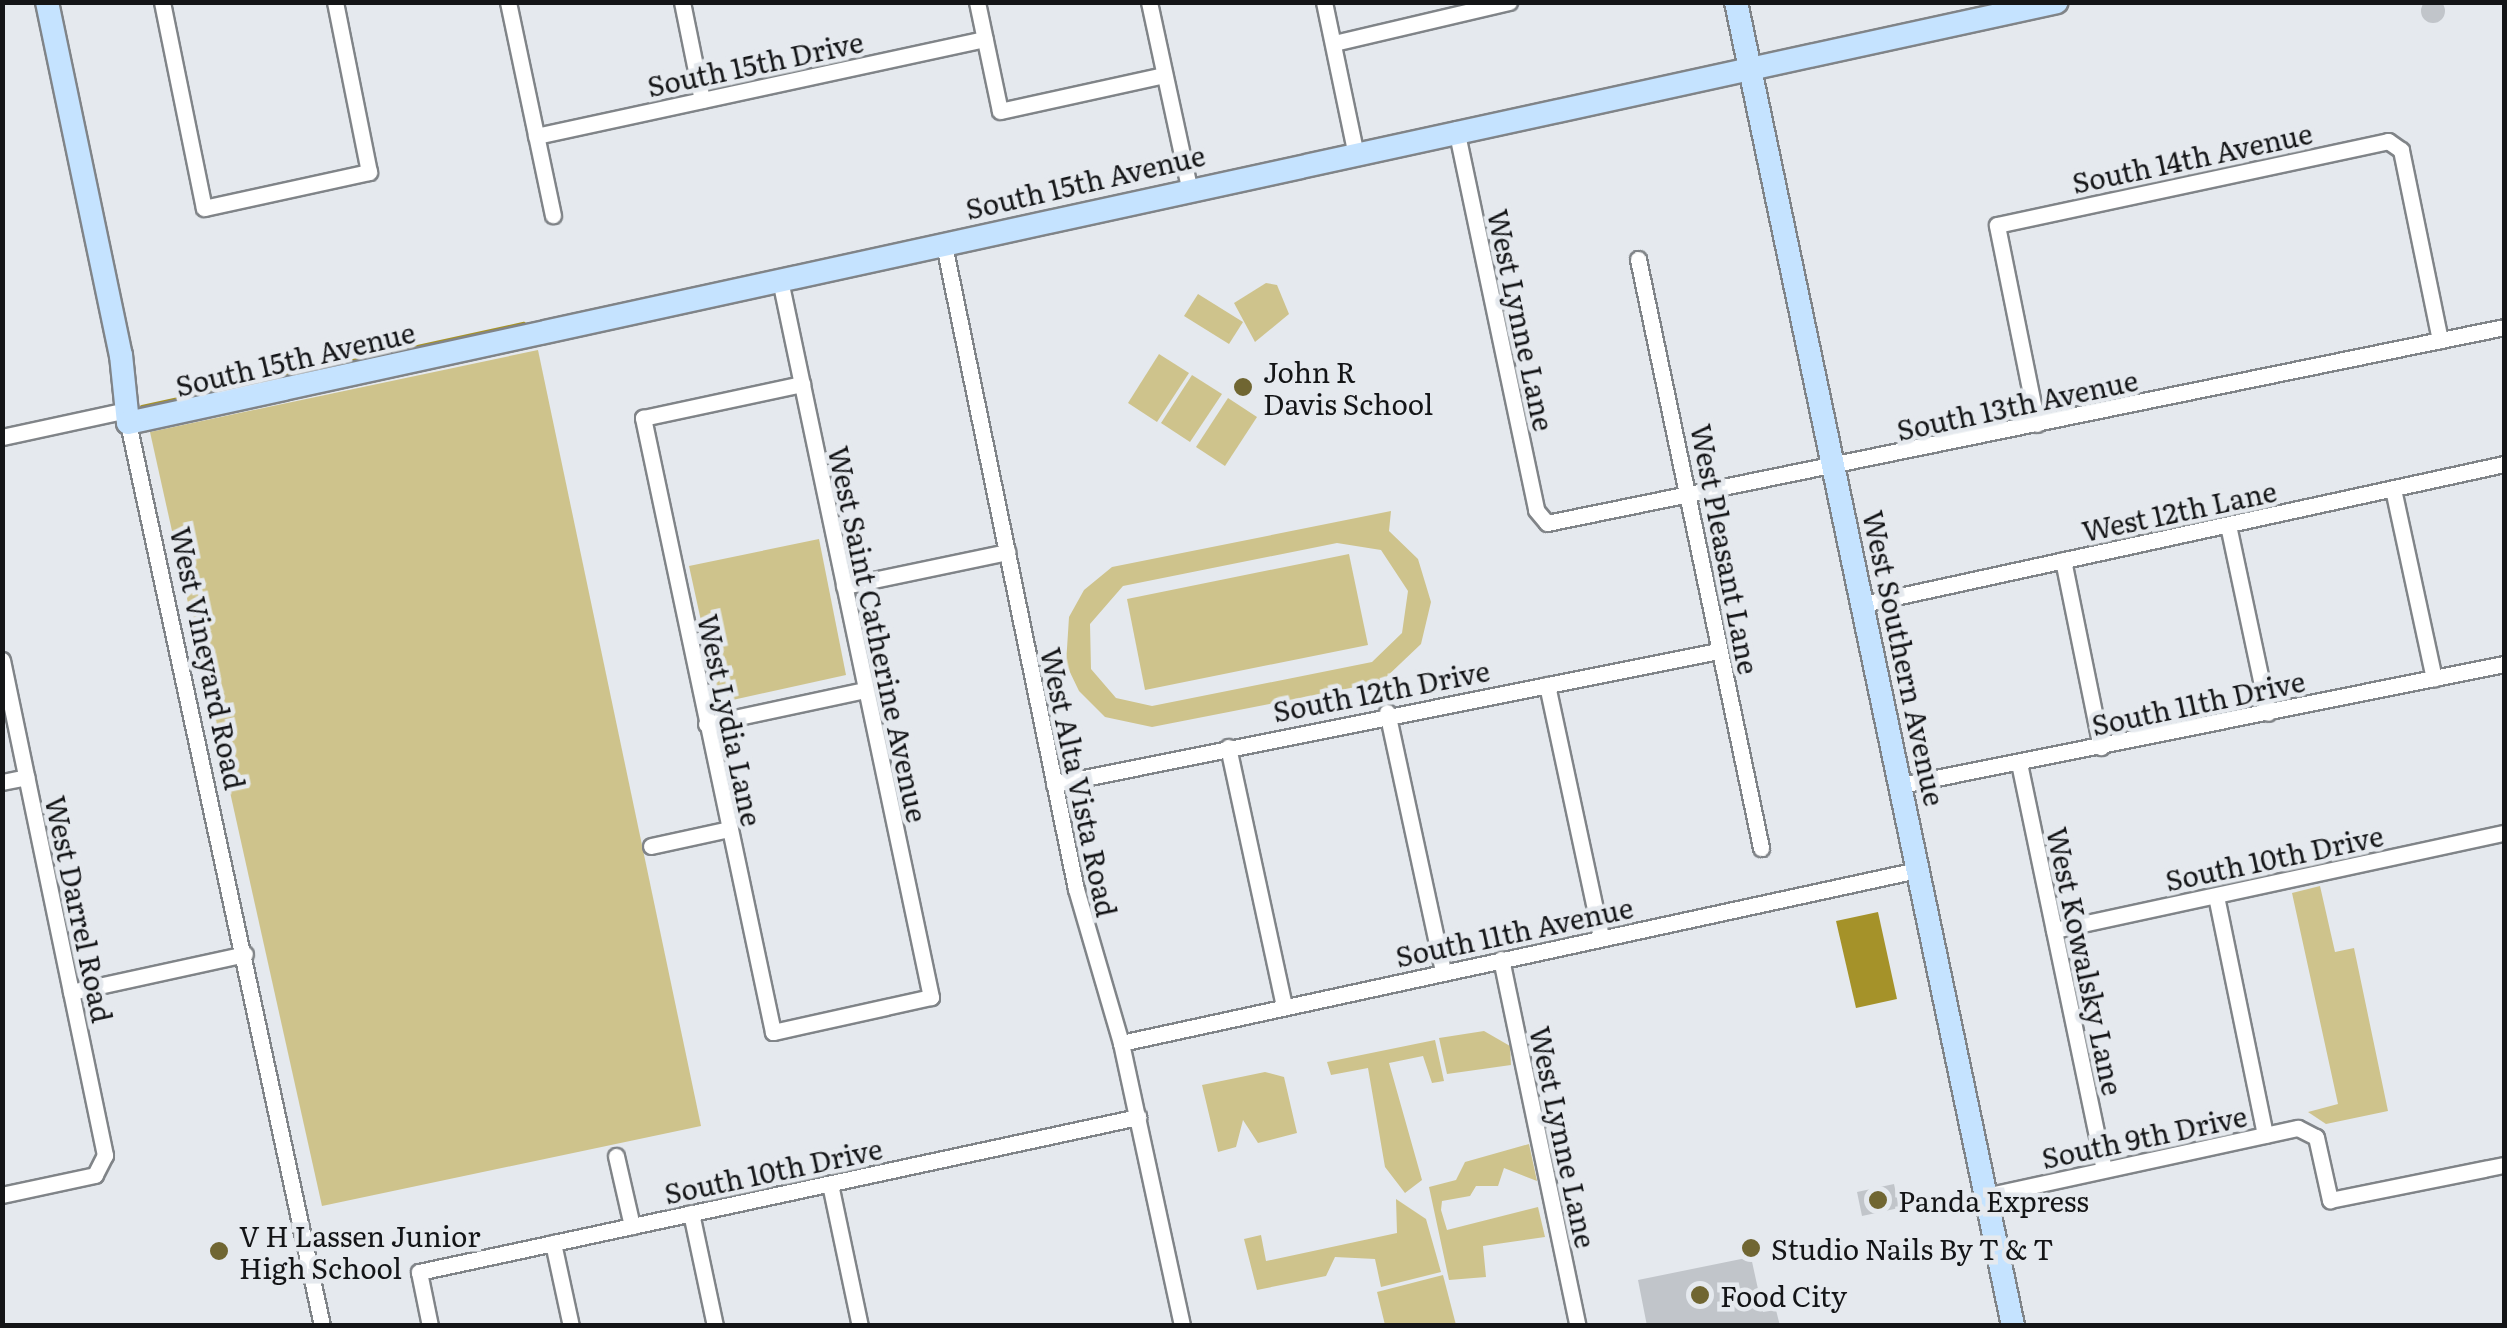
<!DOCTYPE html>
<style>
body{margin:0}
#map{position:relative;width:2507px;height:1328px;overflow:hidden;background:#e5e9ee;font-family:Literata,serif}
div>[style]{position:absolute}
.green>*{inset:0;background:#cec38c}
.water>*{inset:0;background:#a59229}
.stream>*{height:4px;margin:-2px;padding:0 2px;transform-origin:2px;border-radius:2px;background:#a59229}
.building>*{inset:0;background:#c1c5ca}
.round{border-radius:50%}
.roads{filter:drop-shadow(2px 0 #808488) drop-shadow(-2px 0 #808488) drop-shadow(0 2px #808488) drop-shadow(0 -2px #808488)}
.street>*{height:15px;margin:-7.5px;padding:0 7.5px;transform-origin:7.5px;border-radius:7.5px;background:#fff}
.secondary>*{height:22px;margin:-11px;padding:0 11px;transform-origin:11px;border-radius:11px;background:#c5e3ff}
.dots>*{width:28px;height:28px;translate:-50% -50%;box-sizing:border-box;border:5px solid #e5e9ee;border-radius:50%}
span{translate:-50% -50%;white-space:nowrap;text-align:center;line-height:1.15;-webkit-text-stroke:9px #e5e9ee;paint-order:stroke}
.street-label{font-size:28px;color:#141517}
.poi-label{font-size:28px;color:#141517}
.left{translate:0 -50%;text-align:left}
.frame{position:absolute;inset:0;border:5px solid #141517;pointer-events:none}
</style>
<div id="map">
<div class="green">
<i style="clip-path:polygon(1266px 283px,1277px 285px,1289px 314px,1255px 342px,1234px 303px)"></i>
<i style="clip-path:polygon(1198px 294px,1243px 322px,1229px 344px,1184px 316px)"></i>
<i style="clip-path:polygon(538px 350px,701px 1126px,322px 1206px,150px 432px)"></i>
<i style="clip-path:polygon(1159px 354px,1189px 373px,1157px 422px,1128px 403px)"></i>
<i style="clip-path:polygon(1192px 375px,1222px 394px,1190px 442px,1161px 423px)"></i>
<i style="clip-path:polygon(1228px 398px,1257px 417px,1225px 466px,1196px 447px)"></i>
<i style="clip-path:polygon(evenodd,1391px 511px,1389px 531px,1418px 559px,1431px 602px,1421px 644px,1381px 682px,1152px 727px,1105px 717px,1079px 691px,1066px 664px,1069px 617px,1084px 590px,1112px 567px,1391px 511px,1337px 543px,1381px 550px,1408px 591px,1402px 633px,1372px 662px,1152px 706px,1116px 698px,1091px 669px,1090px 624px,1123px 586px,1337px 543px)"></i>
<i style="clip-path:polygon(819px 539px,846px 675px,719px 703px,689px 566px)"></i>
<i style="clip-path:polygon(1349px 554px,1368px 645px,1145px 690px,1127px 599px)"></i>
<i style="clip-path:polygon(2320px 886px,2335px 952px,2354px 948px,2388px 1111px,2326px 1124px,2308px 1112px,2338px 1104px,2292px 893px)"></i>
<i style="clip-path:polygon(1484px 1031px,1510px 1046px,1511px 1065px,1447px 1074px,1439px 1038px)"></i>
<i style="clip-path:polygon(1435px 1040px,1444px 1081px,1432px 1083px,1423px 1056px,1389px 1063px,1422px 1180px,1405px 1193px,1385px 1167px,1368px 1068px,1331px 1075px,1327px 1062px)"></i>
<i style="clip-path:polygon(1265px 1072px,1284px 1077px,1297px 1133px,1258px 1143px,1243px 1120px,1236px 1147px,1218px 1152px,1202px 1085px)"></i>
<i style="clip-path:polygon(1529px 1144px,1537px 1181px,1504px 1168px,1498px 1186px,1476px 1186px,1470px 1196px,1442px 1201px,1441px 1210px,1447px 1230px,1538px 1207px,1545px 1237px,1483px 1246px,1486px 1277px,1449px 1280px,1429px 1187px,1456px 1180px,1465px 1162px)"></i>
<i style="clip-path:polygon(1396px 1199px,1426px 1219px,1441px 1272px,1381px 1287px,1375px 1259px,1335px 1257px,1326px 1276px,1257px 1290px,1244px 1239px,1261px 1235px,1266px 1261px,1397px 1233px)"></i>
<i style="clip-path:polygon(1443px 1275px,1456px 1325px,1385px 1325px,1377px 1292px)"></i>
</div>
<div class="water">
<i style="clip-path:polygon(1878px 912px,1897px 999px,1856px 1008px,1836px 921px)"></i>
</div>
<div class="stream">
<i style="left:142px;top:407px;width:391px;rotate:-12.3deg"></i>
</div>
<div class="building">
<i class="round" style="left:2421px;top:-1px;width:24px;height:24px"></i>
<i style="clip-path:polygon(1894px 1184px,1899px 1208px,1862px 1216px,1857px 1192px)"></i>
<i style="clip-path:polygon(1751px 1257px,1763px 1312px,1776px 1310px,1780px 1326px,1647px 1326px,1638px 1280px)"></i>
</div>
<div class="roads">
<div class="street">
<i style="left:162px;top:2px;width:210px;rotate:78.5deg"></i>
<i style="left:204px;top:208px;width:169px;rotate:-12.3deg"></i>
<i style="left:369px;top:172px;width:173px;rotate:-101.3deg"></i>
<i style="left:508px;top:2px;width:218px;rotate:78.1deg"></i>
<i style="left:682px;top:2px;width:100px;rotate:78.5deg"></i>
<i style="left:977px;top:2px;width:111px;rotate:78.1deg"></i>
<i style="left:1000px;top:111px;width:168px;rotate:-12.4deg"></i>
<i style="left:1149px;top:2px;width:189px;rotate:77.8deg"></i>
<i style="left:1324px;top:2px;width:152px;rotate:78.2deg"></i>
<i style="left:1334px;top:43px;width:180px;rotate:-13.2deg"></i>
<i style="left:1456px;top:129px;width:389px;rotate:78.1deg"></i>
<i style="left:1536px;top:510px;width:17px;rotate:50deg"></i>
<i style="left:1547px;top:523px;width:977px;rotate:-11.57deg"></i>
<i style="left:536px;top:136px;width:459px;rotate:-12.2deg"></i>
<i style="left:944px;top:245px;width:657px;rotate:78.42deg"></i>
<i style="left:1076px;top:889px;width:160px;rotate:73.7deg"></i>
<i style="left:1121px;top:1043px;width:289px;rotate:77.8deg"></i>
<i style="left:1638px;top:259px;width:602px;rotate:78.2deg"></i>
<i style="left:780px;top:280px;width:733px;rotate:78.11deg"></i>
<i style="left:931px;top:997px;width:162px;rotate:167.5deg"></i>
<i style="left:773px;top:1032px;width:628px;rotate:-101.95deg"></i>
<i style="left:643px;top:418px;width:163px;rotate:-12.1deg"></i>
<i style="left:128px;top:423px;width:924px;rotate:77.87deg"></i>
<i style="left:2037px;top:424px;width:203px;rotate:-101.4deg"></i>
<i style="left:1997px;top:225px;width:400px;rotate:-12.1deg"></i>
<i style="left:2388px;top:141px;width:16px;rotate:35deg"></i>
<i style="left:2401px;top:150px;width:194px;rotate:78.4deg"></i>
<i style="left:2px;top:437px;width:128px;rotate:-12.2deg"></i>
<i style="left:2393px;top:489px;width:194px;rotate:77.8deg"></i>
<i style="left:2228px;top:525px;width:192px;rotate:78deg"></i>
<i style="left:2063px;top:560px;width:191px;rotate:78.5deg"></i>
<i style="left:844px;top:586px;width:167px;rotate:-11.8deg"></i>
<i style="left:1863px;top:604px;width:656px;rotate:-12.32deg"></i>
<i style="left:2px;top:660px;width:506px;rotate:78.25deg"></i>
<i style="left:105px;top:1155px;width:22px;rotate:117deg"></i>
<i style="left:95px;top:1175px;width:95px;rotate:167.9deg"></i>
<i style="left:1547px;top:685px;width:258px;rotate:77.9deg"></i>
<i style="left:1387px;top:712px;width:266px;rotate:77.8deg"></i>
<i style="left:706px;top:724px;width:163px;rotate:-12.1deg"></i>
<i style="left:1228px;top:747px;width:265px;rotate:77.8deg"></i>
<i style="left:2019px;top:763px;width:415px;rotate:78.2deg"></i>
<i style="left:2px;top:782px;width:25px;rotate:-11deg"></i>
<i style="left:1054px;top:784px;width:677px;rotate:-11.33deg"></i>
<i style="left:1901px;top:785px;width:615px;rotate:-11.35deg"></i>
<i style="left:651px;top:846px;width:80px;rotate:-12.3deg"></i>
<i style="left:2216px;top:896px;width:244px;rotate:78.4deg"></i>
<i style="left:2054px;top:930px;width:460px;rotate:-12.2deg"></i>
<i style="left:1501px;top:959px;width:375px;rotate:78.2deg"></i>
<i style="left:71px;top:992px;width:178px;rotate:-12.3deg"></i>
<i style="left:1121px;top:1043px;width:815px;rotate:-12.26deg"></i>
<i style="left:616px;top:1156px;width:72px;rotate:77.1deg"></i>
<i style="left:830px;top:1184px;width:145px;rotate:78.1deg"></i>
<i style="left:1985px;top:1196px;width:320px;rotate:-12.3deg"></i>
<i style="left:2298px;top:1128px;width:20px;rotate:27deg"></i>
<i style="left:2316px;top:1137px;width:65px;rotate:77.5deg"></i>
<i style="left:2330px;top:1200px;width:177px;rotate:-11.4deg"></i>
<i style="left:691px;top:1213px;width:116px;rotate:78deg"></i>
<i style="left:553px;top:1243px;width:85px;rotate:77.8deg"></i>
<i style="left:430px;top:1326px;width:55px;rotate:-101.5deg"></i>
<i style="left:419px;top:1272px;width:736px;rotate:-12.17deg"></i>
</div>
<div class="secondary">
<i style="left:47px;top:2px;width:361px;rotate:78.2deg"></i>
<i style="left:121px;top:355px;width:68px;rotate:84.1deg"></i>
<i style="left:128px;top:423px;width:1974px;rotate:-12.31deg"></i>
<i style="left:1736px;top:2px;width:1353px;rotate:78.18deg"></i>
</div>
</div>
<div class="dots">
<i style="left:1243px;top:387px;background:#706632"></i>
<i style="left:1878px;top:1200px;background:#706632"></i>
<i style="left:1751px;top:1248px;background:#706632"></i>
<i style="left:219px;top:1251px;background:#706632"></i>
<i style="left:1700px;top:1295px;background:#706632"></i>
</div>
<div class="street-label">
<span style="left:755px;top:63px;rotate:-12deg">South 15th Drive</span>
<span style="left:2192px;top:157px;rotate:-12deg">South 14th Avenue</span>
<span style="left:1085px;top:181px;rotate:-13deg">South 15th Avenue</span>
<span style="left:1522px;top:320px;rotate:78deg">West Lynne Lane</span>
<span style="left:295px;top:358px;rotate:-13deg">South 15th Avenue</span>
<span style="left:2017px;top:404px;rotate:-12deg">South 13th Avenue</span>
<span style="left:2179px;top:510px;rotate:-12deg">West 12th Lane</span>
<span style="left:1726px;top:549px;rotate:79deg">West Pleasant Lane</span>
<span style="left:879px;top:634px;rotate:78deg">West Saint Catherine Avenue</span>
<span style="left:209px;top:658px;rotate:78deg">West Vineyard Road</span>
<span style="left:1905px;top:658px;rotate:78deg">West Southern Avenue</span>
<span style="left:1381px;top:690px;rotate:-11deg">South 12th Drive</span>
<span style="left:2198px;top:702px;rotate:-12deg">South 11th Drive</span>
<span style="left:731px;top:720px;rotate:78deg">West Lydia Lane</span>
<span style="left:1080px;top:782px;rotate:78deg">West Alta Vista Road</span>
<span style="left:2274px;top:857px;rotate:-12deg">South 10th Drive</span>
<span style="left:80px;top:909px;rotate:78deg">West Darrel Road</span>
<span style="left:1514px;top:931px;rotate:-12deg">South 11th Avenue</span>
<span style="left:2086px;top:961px;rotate:78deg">West Kowalsky Lane</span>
<span style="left:2144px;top:1136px;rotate:-12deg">South 9th Drive</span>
<span style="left:1564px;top:1137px;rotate:78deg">West Lynne Lane</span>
<span style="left:773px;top:1170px;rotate:-12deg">South 10th Drive</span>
</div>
<div class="poi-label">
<span class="left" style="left:1263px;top:387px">John R<br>Davis School</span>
<span class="left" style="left:1898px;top:1200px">Panda Express</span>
<span class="left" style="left:239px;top:1251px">V H Lassen Junior<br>High School</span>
<span class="left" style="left:1771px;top:1248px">Studio Nails By T &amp; T</span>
<span class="left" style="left:1720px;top:1295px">Food City</span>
</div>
<div class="frame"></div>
</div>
